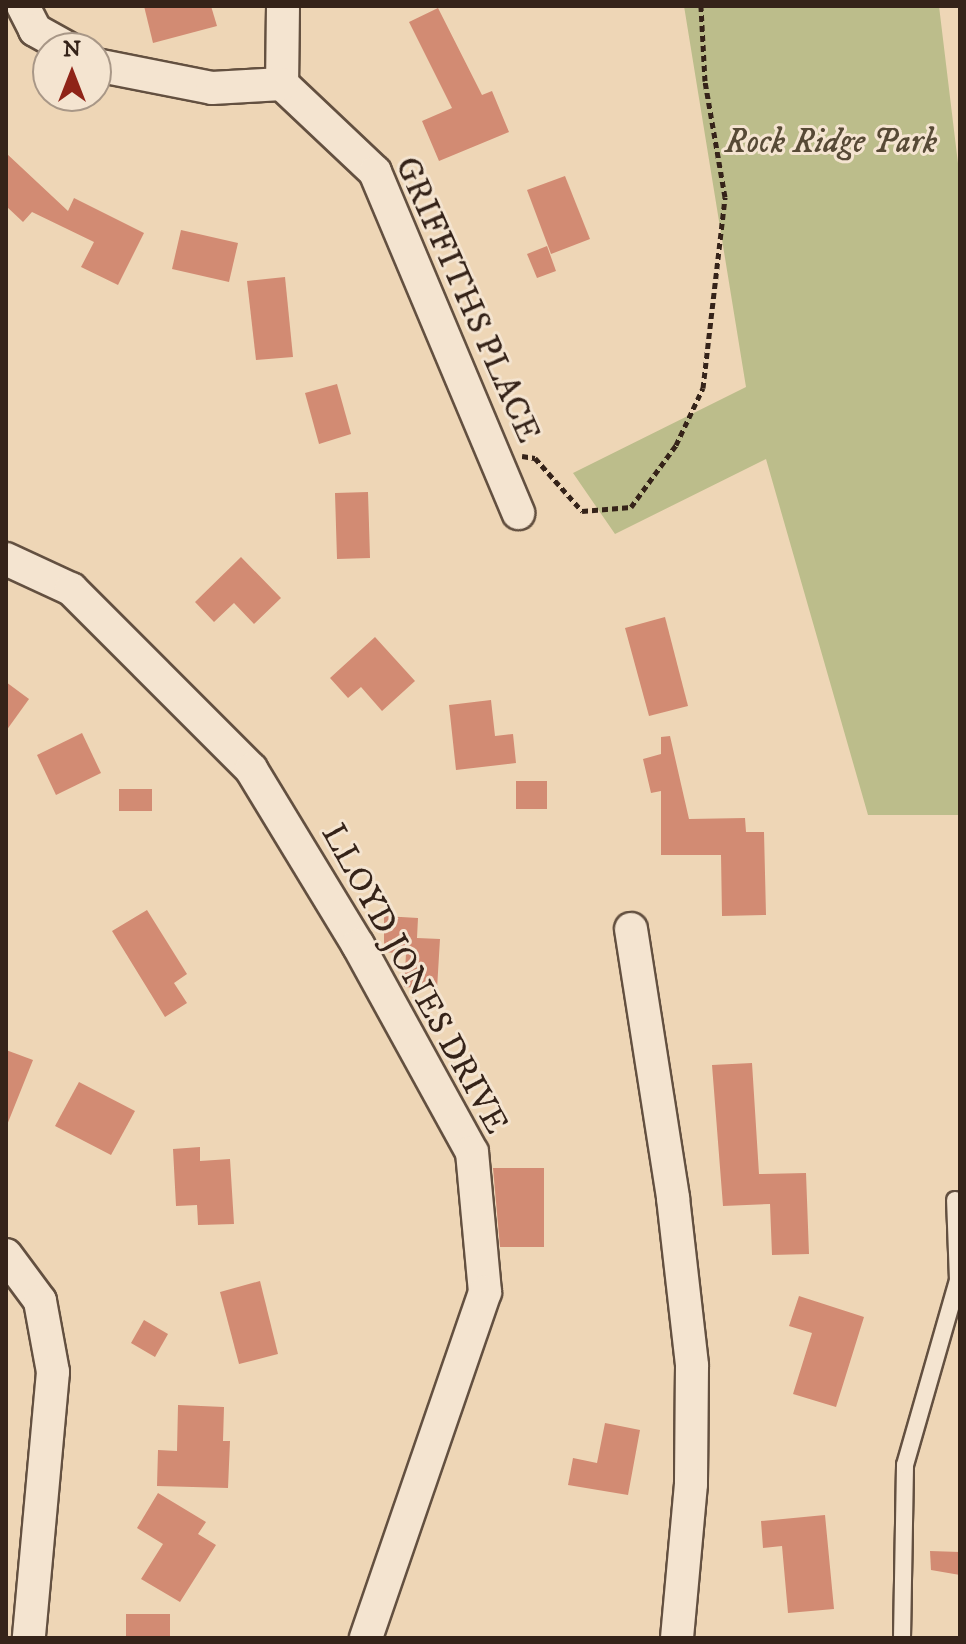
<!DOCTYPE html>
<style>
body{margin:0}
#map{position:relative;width:966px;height:1644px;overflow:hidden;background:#eed6b6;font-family:"IM FELL DW Pica",serif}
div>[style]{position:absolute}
.green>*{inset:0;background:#bcbd8b}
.building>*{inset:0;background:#d28b73}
.path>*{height:5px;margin-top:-2.5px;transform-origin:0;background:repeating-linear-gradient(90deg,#352319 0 6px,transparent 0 10px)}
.roads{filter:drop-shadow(2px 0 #635040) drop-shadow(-2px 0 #635040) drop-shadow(0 2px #635040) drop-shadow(0 -2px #635040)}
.lane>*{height:16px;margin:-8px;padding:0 8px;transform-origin:8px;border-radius:8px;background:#f4e4d0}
.street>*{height:32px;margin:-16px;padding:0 16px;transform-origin:16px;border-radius:16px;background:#f4e4d0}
span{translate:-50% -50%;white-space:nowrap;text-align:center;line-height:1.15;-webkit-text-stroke:6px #f4e4d0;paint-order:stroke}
.park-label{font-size:34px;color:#574a36;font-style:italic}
.street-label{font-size:34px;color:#352319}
.frame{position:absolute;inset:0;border:8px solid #352319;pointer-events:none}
.north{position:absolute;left:32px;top:32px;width:80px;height:80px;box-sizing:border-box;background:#f4e4d0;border:2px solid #a89787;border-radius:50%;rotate:0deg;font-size:22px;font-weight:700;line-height:32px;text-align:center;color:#352319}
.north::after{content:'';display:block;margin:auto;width:28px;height:36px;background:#8f2418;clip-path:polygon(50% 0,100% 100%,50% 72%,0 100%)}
</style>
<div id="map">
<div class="green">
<i style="clip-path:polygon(684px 6px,939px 6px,960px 180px,960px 815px,868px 815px,766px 459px,615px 534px,573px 473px,746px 387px)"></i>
</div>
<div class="building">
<i style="clip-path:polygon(144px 6px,211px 6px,217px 26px,153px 43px)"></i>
<i style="clip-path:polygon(438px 8px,482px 95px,492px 91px,509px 132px,439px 161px,422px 121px,452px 108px,409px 22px)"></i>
<i style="clip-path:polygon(6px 153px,68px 211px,74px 198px,144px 233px,118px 285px,81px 267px,94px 242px,32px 212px,23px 222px,6px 206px)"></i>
<i style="clip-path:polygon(565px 176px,590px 239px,551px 254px,527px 190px)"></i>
<i style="clip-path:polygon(181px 230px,238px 243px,229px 282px,172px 269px)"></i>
<i style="clip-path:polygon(547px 246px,556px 271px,537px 278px,527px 254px)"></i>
<i style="clip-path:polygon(285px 277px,293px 357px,256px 360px,247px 281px)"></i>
<i style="clip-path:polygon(337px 384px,351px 434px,319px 444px,305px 393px)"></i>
<i style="clip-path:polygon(368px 492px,370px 558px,337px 559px,335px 493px)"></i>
<i style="clip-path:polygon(241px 557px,281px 598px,254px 624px,234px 603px,214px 622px,195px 602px)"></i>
<i style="clip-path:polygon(665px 617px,688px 706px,649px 716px,625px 628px)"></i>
<i style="clip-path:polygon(375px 637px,415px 681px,382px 711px,361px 687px,348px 698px,330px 678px)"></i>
<i style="clip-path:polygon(6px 682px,29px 699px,6px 731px)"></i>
<i style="clip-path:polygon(491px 700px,495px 736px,513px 734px,516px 763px,456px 770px,449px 705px)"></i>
<i style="clip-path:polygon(82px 733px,101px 773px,56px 795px,37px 755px)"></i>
<i style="clip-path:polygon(670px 736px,689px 819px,745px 818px,746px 832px,764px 832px,766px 915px,722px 916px,721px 855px,661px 855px,661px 791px,651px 793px,643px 759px,661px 754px,661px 737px)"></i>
<i style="clip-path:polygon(516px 781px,547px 781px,547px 809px,516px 809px)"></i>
<i style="clip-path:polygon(119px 789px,152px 789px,152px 811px,119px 811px)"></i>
<i style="clip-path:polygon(147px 910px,187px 974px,174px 983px,187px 1003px,165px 1017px,112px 931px)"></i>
<i style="clip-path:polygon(384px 916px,418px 918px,417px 938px,440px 939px,437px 989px,404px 987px,406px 954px,384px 952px)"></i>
<i style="clip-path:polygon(6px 1050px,33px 1060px,7px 1125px,6px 1125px)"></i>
<i style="clip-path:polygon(752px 1063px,759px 1174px,806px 1173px,809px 1254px,772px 1255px,770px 1204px,723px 1206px,712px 1065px)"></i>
<i style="clip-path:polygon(79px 1082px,135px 1111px,111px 1155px,55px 1126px)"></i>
<i style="clip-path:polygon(200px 1147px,200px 1161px,230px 1159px,234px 1224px,198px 1225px,197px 1205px,176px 1206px,173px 1149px)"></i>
<i style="clip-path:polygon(493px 1168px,544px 1168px,544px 1247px,500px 1247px)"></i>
<i style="clip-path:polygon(260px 1281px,278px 1354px,239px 1364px,220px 1292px)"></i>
<i style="clip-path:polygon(799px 1296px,864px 1317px,836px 1407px,793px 1394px,812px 1333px,789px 1326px)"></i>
<i style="clip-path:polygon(144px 1320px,168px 1334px,155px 1357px,131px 1343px)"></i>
<i style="clip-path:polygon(178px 1405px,224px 1407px,223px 1441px,230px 1441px,228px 1488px,157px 1486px,158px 1450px,177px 1451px)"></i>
<i style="clip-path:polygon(605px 1423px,640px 1430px,628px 1495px,568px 1485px,573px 1458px,597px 1463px)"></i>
<i style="clip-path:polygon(158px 1493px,206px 1522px,198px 1534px,216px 1545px,180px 1602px,141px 1579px,163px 1544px,137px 1528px)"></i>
<i style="clip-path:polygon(825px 1515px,834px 1609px,788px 1613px,782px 1546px,763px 1548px,761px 1521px)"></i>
<i style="clip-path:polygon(930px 1551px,960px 1552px,960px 1575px,931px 1570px)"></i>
<i style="clip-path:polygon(126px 1614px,170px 1614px,170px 1638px,126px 1638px)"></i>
</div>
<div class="path">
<i style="left:522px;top:456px;width:13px;rotate:9deg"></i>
<i style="left:535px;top:458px;width:71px;rotate:48.4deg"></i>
<i style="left:582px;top:511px;width:49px;rotate:-4.7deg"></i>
<i style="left:631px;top:507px;width:77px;rotate:-54deg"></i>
<i style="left:676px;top:445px;width:63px;rotate:-64.7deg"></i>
<i style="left:703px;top:388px;width:192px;rotate:-83.4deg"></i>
<i style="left:725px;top:197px;width:118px;rotate:-99.8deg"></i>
<i style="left:705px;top:81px;width:75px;rotate:-93.1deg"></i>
</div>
<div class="roads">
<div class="lane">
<i style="left:902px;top:1638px;width:173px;rotate:-89deg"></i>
<i style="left:905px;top:1465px;width:192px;rotate:-74deg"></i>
<i style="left:958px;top:1280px;width:80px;rotate:-92.1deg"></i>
</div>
<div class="street">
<i style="left:23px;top:6px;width:27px;rotate:63deg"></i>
<i style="left:35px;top:30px;width:37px;rotate:29deg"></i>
<i style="left:283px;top:6px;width:78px;rotate:90.7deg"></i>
<i style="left:282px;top:84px;width:128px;rotate:43.4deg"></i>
<i style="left:375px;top:172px;width:370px;rotate:67.2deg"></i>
<i style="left:96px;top:65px;width:118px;rotate:11.2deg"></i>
<i style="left:212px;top:88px;width:70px;rotate:-3.3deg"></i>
<i style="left:6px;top:559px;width:72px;rotate:24.8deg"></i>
<i style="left:71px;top:589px;width:255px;rotate:45deg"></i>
<i style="left:251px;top:769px;width:206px;rotate:58.7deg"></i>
<i style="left:358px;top:945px;width:236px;rotate:61.2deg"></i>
<i style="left:472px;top:1152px;width:141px;rotate:84.7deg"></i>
<i style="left:485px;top:1292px;width:366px;rotate:109deg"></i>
<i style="left:631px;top:929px;width:272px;rotate:81.1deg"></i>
<i style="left:673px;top:1198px;width:169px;rotate:83.5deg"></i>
<i style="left:692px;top:1366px;width:118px;rotate:90.5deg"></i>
<i style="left:691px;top:1484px;width:155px;rotate:95.2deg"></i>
<i style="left:6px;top:1255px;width:57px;rotate:53.5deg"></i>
<i style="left:40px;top:1301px;width:72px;rotate:79.6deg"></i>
<i style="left:53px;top:1372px;width:267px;rotate:95.2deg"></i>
</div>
</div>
<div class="park-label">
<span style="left:831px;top:143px">Rock Ridge Park</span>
</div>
<div class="street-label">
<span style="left:467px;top:300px;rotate:66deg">GRIFFITHS PLACE</span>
<span style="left:414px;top:979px;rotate:61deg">LLOYD JONES DRIVE</span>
</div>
<div class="frame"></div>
<div class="north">N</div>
</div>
